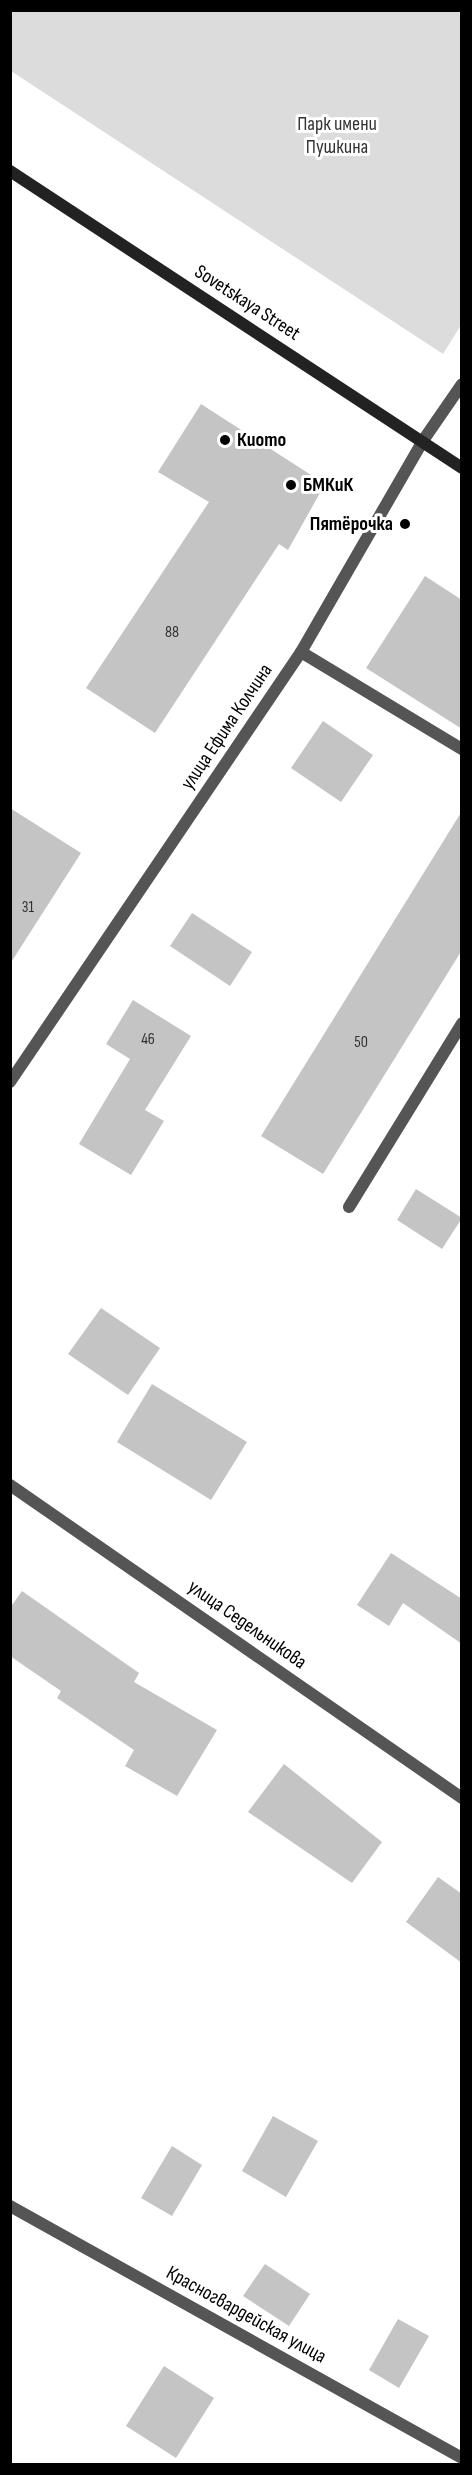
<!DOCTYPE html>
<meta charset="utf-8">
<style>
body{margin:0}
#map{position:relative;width:472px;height:2475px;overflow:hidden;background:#fff;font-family:"Sofia Sans Condensed",sans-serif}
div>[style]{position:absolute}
.green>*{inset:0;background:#dcdcdc}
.building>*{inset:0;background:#c4c4c4}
.service>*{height:12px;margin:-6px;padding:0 6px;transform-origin:6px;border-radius:6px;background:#555}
.minor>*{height:12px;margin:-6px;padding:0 6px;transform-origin:6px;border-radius:6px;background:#555}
.secondary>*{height:12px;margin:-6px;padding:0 6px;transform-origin:6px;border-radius:6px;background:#222}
.dots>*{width:16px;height:16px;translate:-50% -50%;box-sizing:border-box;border:3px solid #fff;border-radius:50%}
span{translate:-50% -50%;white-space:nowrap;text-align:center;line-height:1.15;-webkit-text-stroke:6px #fff;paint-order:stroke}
.number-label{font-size:16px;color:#313131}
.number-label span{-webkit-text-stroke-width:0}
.park-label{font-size:20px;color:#333}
.street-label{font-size:20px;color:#000}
.poi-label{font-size:20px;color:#000;font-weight:700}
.left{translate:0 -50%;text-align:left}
.right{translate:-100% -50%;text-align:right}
.frame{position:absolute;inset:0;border:12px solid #000;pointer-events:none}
</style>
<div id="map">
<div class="green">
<i style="clip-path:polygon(10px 11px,461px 11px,461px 325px,443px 354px,11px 71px)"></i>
</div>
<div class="building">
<i style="clip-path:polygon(201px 404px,325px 484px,288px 550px,279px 544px,155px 733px,86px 688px,209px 502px,158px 472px)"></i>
<i style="clip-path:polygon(425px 576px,462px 600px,462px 729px,366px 668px)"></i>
<i style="clip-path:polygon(323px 721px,373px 755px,341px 802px,291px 768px)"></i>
<i style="clip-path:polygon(10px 808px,81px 853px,10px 964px)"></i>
<i style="clip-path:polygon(462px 811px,462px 950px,323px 1174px,261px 1136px)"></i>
<i style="clip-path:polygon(192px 913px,252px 952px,230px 986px,170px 946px)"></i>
<i style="clip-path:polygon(133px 1000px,191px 1036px,145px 1110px,164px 1121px,131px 1175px,79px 1144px,130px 1059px,106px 1044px)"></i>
<i style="clip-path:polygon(416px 1189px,462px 1218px,442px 1249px,397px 1220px)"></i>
<i style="clip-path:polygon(101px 1308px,160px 1348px,128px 1395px,68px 1354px)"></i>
<i style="clip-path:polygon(152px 1384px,247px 1442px,211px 1500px,117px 1442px)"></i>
<i style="clip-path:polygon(391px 1553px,462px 1599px,462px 1644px,403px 1603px,389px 1626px,357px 1605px)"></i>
<i style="clip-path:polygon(22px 1591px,139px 1673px,134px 1682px,217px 1730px,177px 1796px,125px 1766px,134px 1750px,57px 1698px,61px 1691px,10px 1656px,10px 1608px)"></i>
<i style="clip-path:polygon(284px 1764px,382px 1842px,352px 1883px,248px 1812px)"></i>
<i style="clip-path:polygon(438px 1877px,462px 1894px,462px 1963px,406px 1922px)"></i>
<i style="clip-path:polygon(273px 2116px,318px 2141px,286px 2197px,242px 2171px)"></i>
<i style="clip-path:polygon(172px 2146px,202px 2165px,172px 2216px,141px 2198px)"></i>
<i style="clip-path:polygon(265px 2264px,310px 2294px,289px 2326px,243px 2296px)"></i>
<i style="clip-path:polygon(398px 2319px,429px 2336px,399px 2388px,369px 2370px)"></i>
<i style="clip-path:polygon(164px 2366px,214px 2398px,176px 2458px,126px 2426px)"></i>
</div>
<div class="service">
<i style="left:301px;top:652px;width:188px;rotate:31.1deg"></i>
<i style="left:349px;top:1207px;width:216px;rotate:-58.4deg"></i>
</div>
<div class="minor">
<i style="left:10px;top:1082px;width:519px;rotate:-55.91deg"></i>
<i style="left:301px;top:652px;width:242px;rotate:-60deg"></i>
<i style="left:422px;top:442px;width:70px;rotate:-55.4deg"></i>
<i style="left:10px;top:1485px;width:550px;rotate:34.7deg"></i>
<i style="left:10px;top:2206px;width:518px;rotate:29.14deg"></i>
</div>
<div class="secondary">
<i style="left:10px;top:171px;width:541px;rotate:33.31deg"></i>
</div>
<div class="dots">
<i style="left:225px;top:440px;background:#000"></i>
<i style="left:291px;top:485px;background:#000"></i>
<i style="left:405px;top:524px;background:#000"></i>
</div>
<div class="number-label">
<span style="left:172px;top:633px">88</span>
<span style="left:28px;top:908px">31</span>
<span style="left:148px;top:1040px">46</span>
<span style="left:361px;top:1043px">50</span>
</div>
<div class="park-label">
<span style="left:337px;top:136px">Парк имени<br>Пушкина</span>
</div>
<div class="street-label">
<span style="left:247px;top:303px;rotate:33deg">Sovetskaya Street</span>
<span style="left:227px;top:727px;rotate:-56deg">улица Ефима Колчина</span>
<span style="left:247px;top:1625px;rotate:35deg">улица Седельникова</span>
<span style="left:246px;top:2315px;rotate:29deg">Красногвардейская улица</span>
</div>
<div class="poi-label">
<span class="left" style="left:237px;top:440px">Киото</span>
<span class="left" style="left:303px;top:485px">БМКиК</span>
<span class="right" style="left:393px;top:524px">Пятёрочка</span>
</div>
<div class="frame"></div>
</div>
